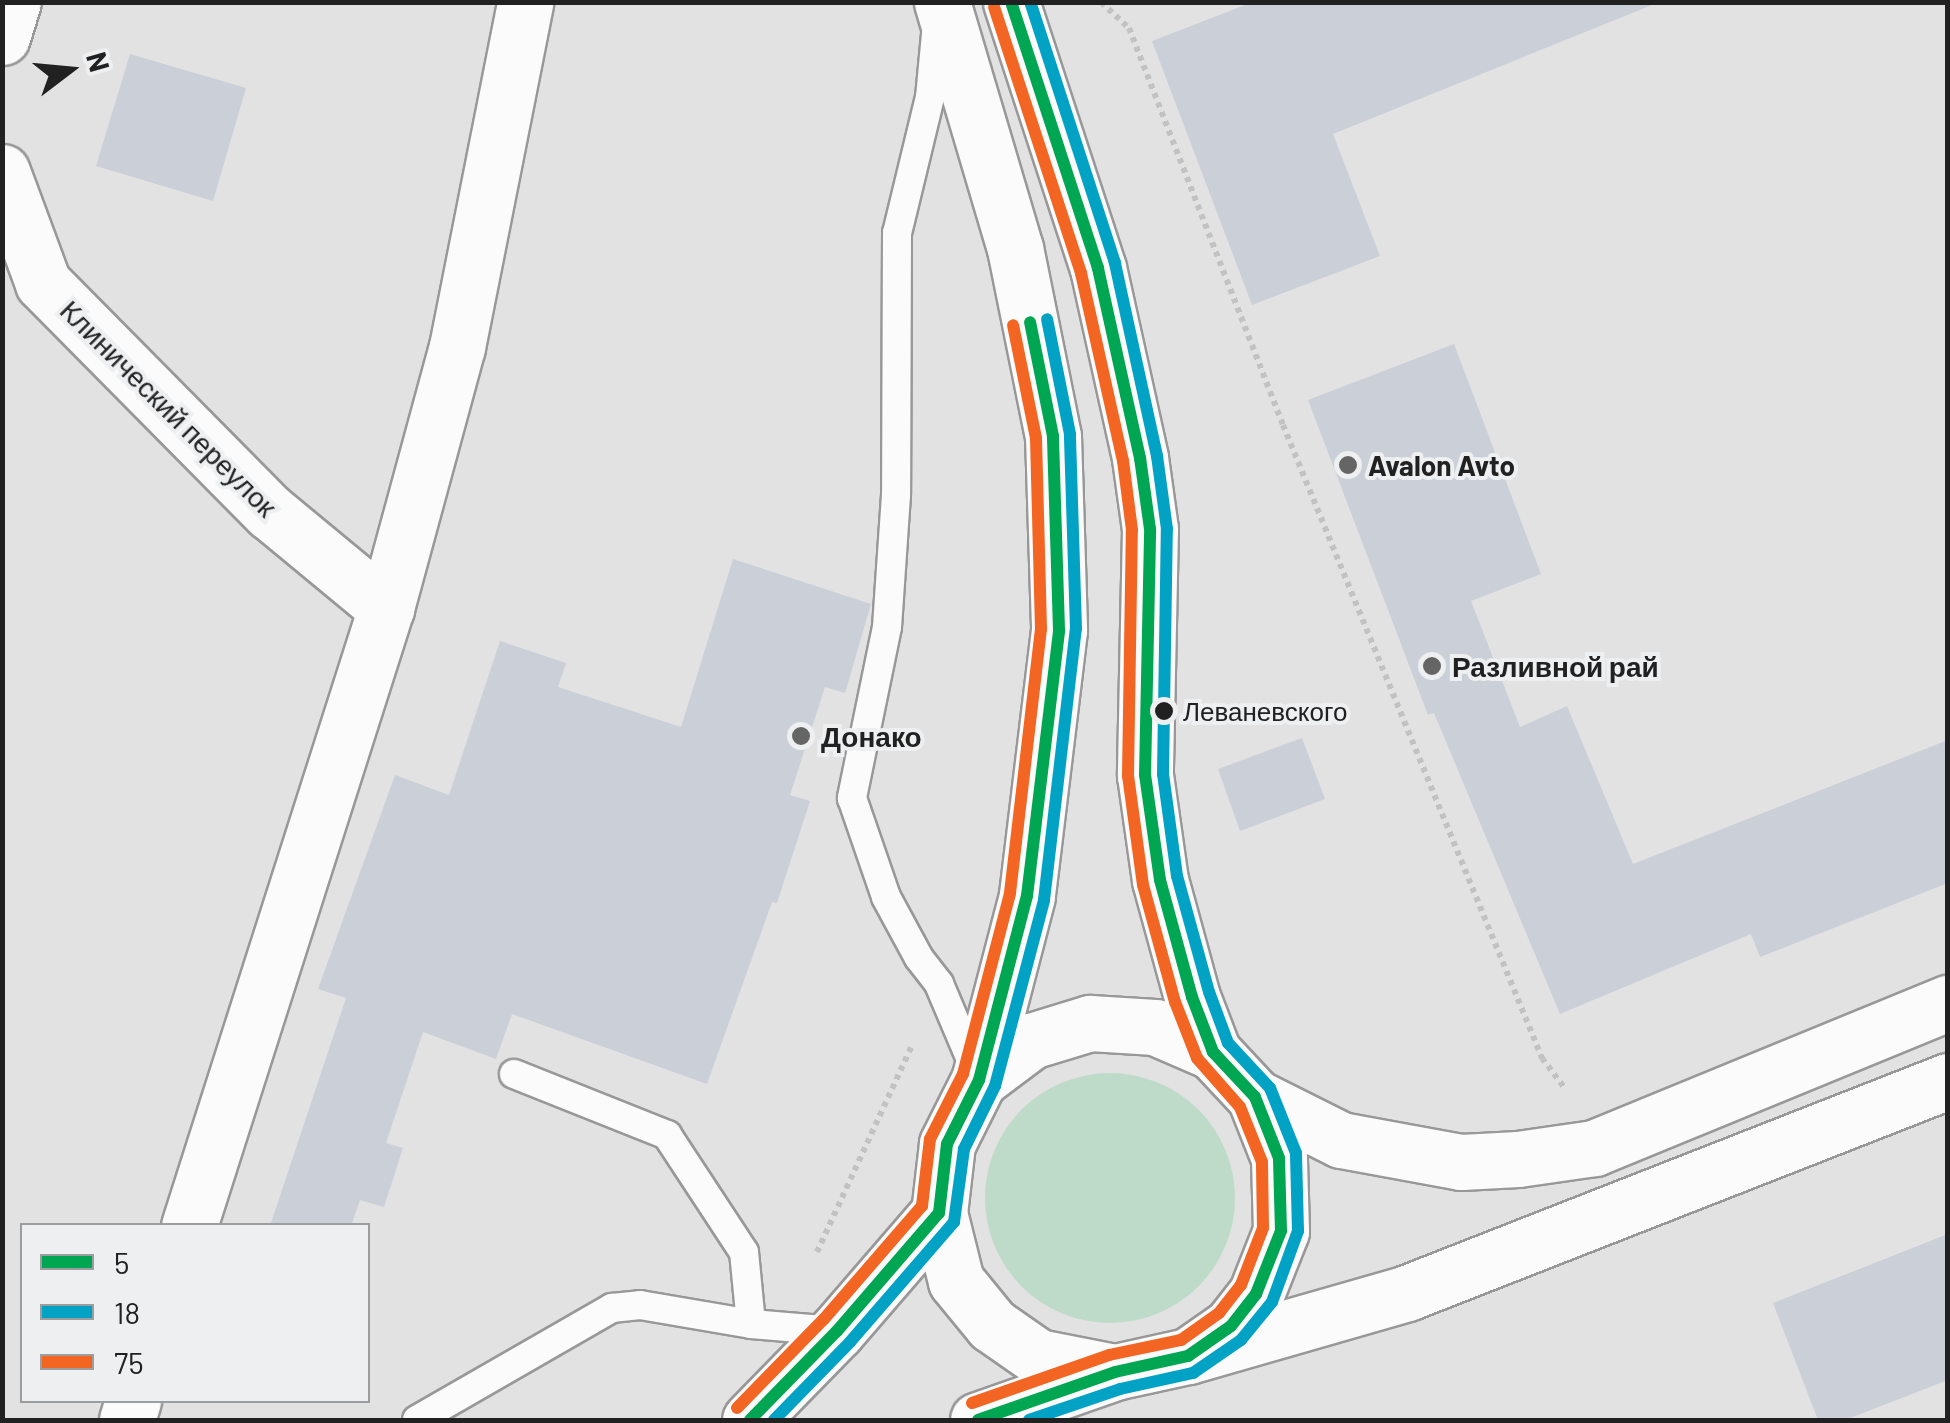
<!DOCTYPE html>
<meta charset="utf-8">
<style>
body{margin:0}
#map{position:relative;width:1950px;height:1423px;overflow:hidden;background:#e2e2e3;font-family:Barlow,sans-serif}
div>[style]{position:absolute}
.green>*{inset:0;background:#bedbc9}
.round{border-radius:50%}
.building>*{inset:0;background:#cbcfd8}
.path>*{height:6px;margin-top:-3px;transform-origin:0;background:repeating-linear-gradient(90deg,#c1c2c2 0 5px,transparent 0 10px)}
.roads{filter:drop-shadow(2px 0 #989899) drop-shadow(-2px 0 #989899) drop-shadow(0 2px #989899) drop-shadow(0 -2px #989899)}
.service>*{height:28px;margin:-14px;padding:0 14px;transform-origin:14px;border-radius:14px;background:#fbfbfb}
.minor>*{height:55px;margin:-27.5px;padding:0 27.5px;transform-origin:27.5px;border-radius:27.5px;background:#fbfbfb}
.secondary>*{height:55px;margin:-27.5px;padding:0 27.5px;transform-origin:27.5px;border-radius:27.5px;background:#fbfbfb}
.primary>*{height:55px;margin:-27.5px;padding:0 27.5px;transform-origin:27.5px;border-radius:27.5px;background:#fbfbfb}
.bus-1>*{height:12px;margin:-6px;padding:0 6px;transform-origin:6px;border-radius:6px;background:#00a651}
.bus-2>*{height:12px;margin:-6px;padding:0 6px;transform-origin:6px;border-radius:6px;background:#02a2c5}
.bus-3>*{height:12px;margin:-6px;padding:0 6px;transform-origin:6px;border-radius:6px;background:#f26522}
.dots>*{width:28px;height:28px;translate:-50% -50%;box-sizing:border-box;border:5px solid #eeeff1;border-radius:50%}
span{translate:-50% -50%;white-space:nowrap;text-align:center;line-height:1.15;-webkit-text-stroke:8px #eeeff1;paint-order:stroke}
.bus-label{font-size:26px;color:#212121}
.left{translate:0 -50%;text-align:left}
.street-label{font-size:28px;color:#212121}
.poi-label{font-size:28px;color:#212121;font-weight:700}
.frame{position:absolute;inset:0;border:5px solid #212121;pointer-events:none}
.legend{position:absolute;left:20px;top:1223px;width:350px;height:180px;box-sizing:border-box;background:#eeeff1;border:2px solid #9c9d9e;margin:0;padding:12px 18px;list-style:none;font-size:30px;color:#212121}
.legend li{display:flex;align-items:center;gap:20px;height:50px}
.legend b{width:50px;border:2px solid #9c9d9e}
.north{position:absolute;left:20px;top:20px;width:100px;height:100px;-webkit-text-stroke:8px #eeeff1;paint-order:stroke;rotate:74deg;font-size:28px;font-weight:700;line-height:40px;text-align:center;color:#212121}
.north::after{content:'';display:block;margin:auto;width:35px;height:45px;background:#212121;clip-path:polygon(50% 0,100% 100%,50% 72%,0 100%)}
</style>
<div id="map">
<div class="green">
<i class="round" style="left:985px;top:1073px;width:250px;height:250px"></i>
</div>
<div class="building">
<i style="clip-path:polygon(1253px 2px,1652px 2px,1652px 5px,1333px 134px,1380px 256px,1252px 305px,1152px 41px)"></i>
<i style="clip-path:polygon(130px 54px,246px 88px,213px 201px,96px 166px)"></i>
<i style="clip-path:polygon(1454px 344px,1541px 574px,1471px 601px,1520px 727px,1567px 706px,1633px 864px,1948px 740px,1948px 883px,1760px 957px,1751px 934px,1560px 1014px,1434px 713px,1428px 715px,1308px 400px)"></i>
<i style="clip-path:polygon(733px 559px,871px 604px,845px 693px,825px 687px,790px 795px,810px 801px,777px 903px,772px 902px,707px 1084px,512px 1014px,496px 1059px,423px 1032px,386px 1143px,403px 1148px,384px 1207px,360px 1200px,351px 1226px,270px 1226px,346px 998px,318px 989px,395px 775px,449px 795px,500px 641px,566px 663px,558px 687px,681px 727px)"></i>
<i style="clip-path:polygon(1302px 738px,1325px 799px,1240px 831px,1218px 769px)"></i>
<i style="clip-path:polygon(1948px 1234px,1948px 1380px,1845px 1420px,1818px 1420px,1773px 1303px)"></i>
</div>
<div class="path">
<i style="left:1101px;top:2px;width:38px;rotate:43deg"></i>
<i style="left:1129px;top:28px;width:426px;rotate:68.8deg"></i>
<i style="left:1283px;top:425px;width:684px;rotate:67.75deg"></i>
<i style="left:1542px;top:1058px;width:36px;rotate:53deg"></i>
<i style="left:817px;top:1252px;width:228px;rotate:-65.3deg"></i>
</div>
<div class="roads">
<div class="service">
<i style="left:936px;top:34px;width:63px;rotate:95.4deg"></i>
<i style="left:930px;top:97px;width:140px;rotate:103.6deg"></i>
<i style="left:897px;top:233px;width:262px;rotate:90.2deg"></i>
<i style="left:896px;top:495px;width:132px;rotate:93.9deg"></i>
<i style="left:887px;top:627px;width:175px;rotate:101.6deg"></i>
<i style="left:852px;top:798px;width:105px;rotate:71deg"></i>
<i style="left:886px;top:897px;width:69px;rotate:61.6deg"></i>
<i style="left:919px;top:958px;width:33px;rotate:52deg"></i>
<i style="left:939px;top:984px;width:92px;rotate:67deg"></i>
<i style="left:514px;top:1074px;width:165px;rotate:21.7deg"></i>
<i style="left:667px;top:1135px;width:140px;rotate:56.7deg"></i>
<i style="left:744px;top:1252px;width:72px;rotate:84.4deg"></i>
<i style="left:417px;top:1420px;width:225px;rotate:-29.9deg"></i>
<i style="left:612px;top:1308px;width:28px;rotate:-6deg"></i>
<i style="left:640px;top:1305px;width:113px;rotate:9.7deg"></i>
<i style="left:751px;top:1324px;width:84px;rotate:4.8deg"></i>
</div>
<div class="minor">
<i style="left:2px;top:37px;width:37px;rotate:-73deg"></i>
<i style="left:2px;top:172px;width:118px;rotate:69.7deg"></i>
<i style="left:43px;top:283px;width:322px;rotate:45.3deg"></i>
<i style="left:270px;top:512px;width:151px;rotate:39.6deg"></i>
</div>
<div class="secondary">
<i style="left:979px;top:1080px;width:65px;rotate:-36.9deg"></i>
<i style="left:1031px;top:1041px;width:62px;rotate:-17deg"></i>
<i style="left:1090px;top:1023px;width:65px;rotate:3.5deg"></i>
<i style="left:1155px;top:1027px;width:63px;rotate:23.3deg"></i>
<i style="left:189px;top:1226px;width:649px;rotate:-72.32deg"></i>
<i style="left:386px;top:608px;width:270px;rotate:-74.8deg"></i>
<i style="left:457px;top:347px;width:352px;rotate:-78.8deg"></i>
<i style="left:1188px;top:1356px;width:52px;rotate:-34.9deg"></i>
<i style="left:1231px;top:1326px;width:41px;rotate:-52deg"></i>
<i style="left:1256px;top:1294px;width:68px;rotate:-68.4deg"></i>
<i style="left:1281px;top:1231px;width:73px;rotate:-91.6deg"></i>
<i style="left:1279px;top:1158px;width:66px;rotate:-111.5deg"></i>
<i style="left:127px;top:1420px;width:21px;rotate:-73deg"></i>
<i style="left:750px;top:1420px;width:124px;rotate:-45.7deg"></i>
<i style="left:837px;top:1331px;width:156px;rotate:-49.2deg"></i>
<i style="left:978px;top:1420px;width:145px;rotate:-19.3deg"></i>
</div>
<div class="primary">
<i style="left:942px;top:2px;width:257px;rotate:73.5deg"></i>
<i style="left:1015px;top:248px;width:192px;rotate:78.6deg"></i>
<i style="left:1053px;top:436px;width:194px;rotate:88.2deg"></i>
<i style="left:1059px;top:630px;width:268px;rotate:96.9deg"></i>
<i style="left:1027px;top:896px;width:190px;rotate:104.6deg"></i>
<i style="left:979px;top:1080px;width:72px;rotate:116.6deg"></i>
<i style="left:947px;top:1144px;width:69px;rotate:96.6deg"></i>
<i style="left:939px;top:1213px;width:70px;rotate:76deg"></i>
<i style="left:956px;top:1281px;width:57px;rotate:50.7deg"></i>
<i style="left:992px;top:1325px;width:56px;rotate:34.8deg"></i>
<i style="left:1038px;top:1357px;width:78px;rotate:11deg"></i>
<i style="left:1115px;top:1372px;width:75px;rotate:-12.4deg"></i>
<i style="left:1188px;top:1356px;width:228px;rotate:-16deg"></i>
<i style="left:1407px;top:1293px;width:581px;rotate:-21.4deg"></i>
<i style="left:1011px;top:2px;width:280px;rotate:71.9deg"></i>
<i style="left:1098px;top:268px;width:195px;rotate:77.5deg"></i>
<i style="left:1140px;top:458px;width:72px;rotate:82deg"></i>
<i style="left:1150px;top:529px;width:246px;rotate:91.2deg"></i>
<i style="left:1145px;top:775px;width:106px;rotate:81.9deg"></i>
<i style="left:1160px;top:880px;width:121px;rotate:74.7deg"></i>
<i style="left:1192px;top:997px;width:59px;rotate:69.1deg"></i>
<i style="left:1213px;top:1052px;width:62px;rotate:47deg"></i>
<i style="left:1255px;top:1097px;width:96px;rotate:26.6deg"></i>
<i style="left:1341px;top:1140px;width:122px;rotate:10.4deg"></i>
<i style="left:1461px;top:1162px;width:57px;rotate:-3deg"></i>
<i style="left:1518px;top:1159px;width:77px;rotate:-8.2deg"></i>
<i style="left:1594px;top:1148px;width:383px;rotate:-22.3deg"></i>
</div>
</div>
<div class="bus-1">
<i style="left:750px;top:1420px;width:124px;rotate:-45.7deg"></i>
<i style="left:837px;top:1331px;width:156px;rotate:-49.2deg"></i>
<i style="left:939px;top:1213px;width:69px;rotate:-83.4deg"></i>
<i style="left:947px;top:1144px;width:72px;rotate:-63.4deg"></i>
<i style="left:979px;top:1080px;width:190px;rotate:-75.4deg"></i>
<i style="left:1027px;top:896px;width:268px;rotate:-83.1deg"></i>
<i style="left:1059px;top:630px;width:194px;rotate:-91.8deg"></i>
<i style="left:1053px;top:436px;width:116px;rotate:-101.4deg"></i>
<i style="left:978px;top:1420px;width:145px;rotate:-19.3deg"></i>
<i style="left:1115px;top:1372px;width:75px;rotate:-12.4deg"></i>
<i style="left:1188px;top:1356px;width:52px;rotate:-34.9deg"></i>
<i style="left:1231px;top:1326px;width:41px;rotate:-52deg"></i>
<i style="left:1256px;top:1294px;width:68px;rotate:-68.4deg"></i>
<i style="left:1281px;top:1231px;width:73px;rotate:-91.6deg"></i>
<i style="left:1279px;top:1158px;width:66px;rotate:-111.5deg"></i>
<i style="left:1255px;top:1097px;width:62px;rotate:-133deg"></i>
<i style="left:1213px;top:1052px;width:59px;rotate:-110.9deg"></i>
<i style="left:1192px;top:997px;width:121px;rotate:-105.3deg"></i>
<i style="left:1160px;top:880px;width:106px;rotate:-98.1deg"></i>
<i style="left:1145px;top:775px;width:246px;rotate:-88.8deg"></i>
<i style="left:1150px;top:529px;width:72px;rotate:-98deg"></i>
<i style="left:1140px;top:458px;width:195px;rotate:-102.5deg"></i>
<i style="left:1098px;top:268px;width:280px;rotate:-108.1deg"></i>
</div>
<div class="bus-2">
<i style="left:774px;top:1420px;width:109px;rotate:-45.7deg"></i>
<i style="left:850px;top:1342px;width:159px;rotate:-49.1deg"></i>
<i style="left:954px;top:1222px;width:74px;rotate:-82.2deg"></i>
<i style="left:964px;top:1149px;width:70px;rotate:-63.8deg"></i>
<i style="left:995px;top:1086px;width:192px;rotate:-75.2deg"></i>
<i style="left:1044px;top:900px;width:273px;rotate:-83.3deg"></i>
<i style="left:1076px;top:629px;width:195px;rotate:-91.8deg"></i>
<i style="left:1070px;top:434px;width:117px;rotate:-101.3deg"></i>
<i style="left:1029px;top:1420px;width:96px;rotate:-18.8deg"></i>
<i style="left:1120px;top:1389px;width:75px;rotate:-12.4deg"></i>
<i style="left:1193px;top:1373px;width:58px;rotate:-34.5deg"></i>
<i style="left:1241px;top:1340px;width:49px;rotate:-50.8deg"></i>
<i style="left:1272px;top:1302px;width:76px;rotate:-69.9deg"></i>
<i style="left:1298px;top:1231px;width:78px;rotate:-91.5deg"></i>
<i style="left:1296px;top:1153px;width:70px;rotate:-111.8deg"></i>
<i style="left:1270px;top:1088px;width:62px;rotate:-133deg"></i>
<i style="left:1228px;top:1043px;width:54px;rotate:-110.4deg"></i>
<i style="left:1209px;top:992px;width:120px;rotate:-105.4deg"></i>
<i style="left:1177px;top:876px;width:103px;rotate:-97.8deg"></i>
<i style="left:1163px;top:774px;width:245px;rotate:-89.1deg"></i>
<i style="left:1167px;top:529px;width:74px;rotate:-97.8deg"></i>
<i style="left:1157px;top:456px;width:198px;rotate:-102.3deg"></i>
<i style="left:1115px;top:263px;width:274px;rotate:-108deg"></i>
</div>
<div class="bus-3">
<i style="left:972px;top:1403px;width:145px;rotate:-19.3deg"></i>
<i style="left:1109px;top:1355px;width:74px;rotate:-11.8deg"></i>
<i style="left:1181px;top:1340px;width:47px;rotate:-35.4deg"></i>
<i style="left:1219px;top:1313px;width:36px;rotate:-52deg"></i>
<i style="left:1241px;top:1285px;width:61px;rotate:-68.9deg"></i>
<i style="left:1263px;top:1228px;width:66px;rotate:-90.9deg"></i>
<i style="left:1262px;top:1162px;width:59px;rotate:-111.8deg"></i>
<i style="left:1240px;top:1107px;width:65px;rotate:-131.3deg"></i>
<i style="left:1197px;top:1058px;width:60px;rotate:-111.4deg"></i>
<i style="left:1175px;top:1002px;width:121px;rotate:-105.3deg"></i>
<i style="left:1143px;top:885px;width:110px;rotate:-97.8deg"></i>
<i style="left:1128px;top:776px;width:246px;rotate:-89.1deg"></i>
<i style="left:1132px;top:530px;width:70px;rotate:-97.4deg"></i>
<i style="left:1123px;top:461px;width:193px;rotate:-102.6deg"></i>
<i style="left:1081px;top:273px;width:280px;rotate:-108.1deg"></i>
<i style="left:737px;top:1408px;width:124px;rotate:-45.7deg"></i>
<i style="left:824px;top:1319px;width:150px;rotate:-49.1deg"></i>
<i style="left:922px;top:1206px;width:67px;rotate:-83.2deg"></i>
<i style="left:930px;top:1139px;width:73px;rotate:-63.1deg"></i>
<i style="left:963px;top:1074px;width:187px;rotate:-75.4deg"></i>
<i style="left:1010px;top:893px;width:266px;rotate:-83.3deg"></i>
<i style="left:1041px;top:629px;width:191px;rotate:-91.5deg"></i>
<i style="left:1036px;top:438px;width:115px;rotate:-101.5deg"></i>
</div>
<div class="dots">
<i style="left:1348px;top:465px;background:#656565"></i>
<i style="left:1432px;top:666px;background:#656565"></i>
<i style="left:1164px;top:711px;background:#212121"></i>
<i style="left:801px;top:736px;background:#656565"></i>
</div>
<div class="bus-label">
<span class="left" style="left:1183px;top:711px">Леваневского</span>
</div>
<div class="street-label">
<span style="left:169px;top:408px;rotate:45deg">Клинический переулок</span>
</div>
<div class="poi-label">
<span class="left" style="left:1368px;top:465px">Avalon Avto</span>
<span class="left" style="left:1452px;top:666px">Разливной рай</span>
<span class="left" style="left:821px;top:736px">Донако</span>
</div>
<div class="frame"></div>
<ul class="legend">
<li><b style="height:12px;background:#00a651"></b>5</li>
<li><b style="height:12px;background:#02a2c5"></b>18</li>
<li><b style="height:12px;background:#f26522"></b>75</li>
</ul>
<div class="north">N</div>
</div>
